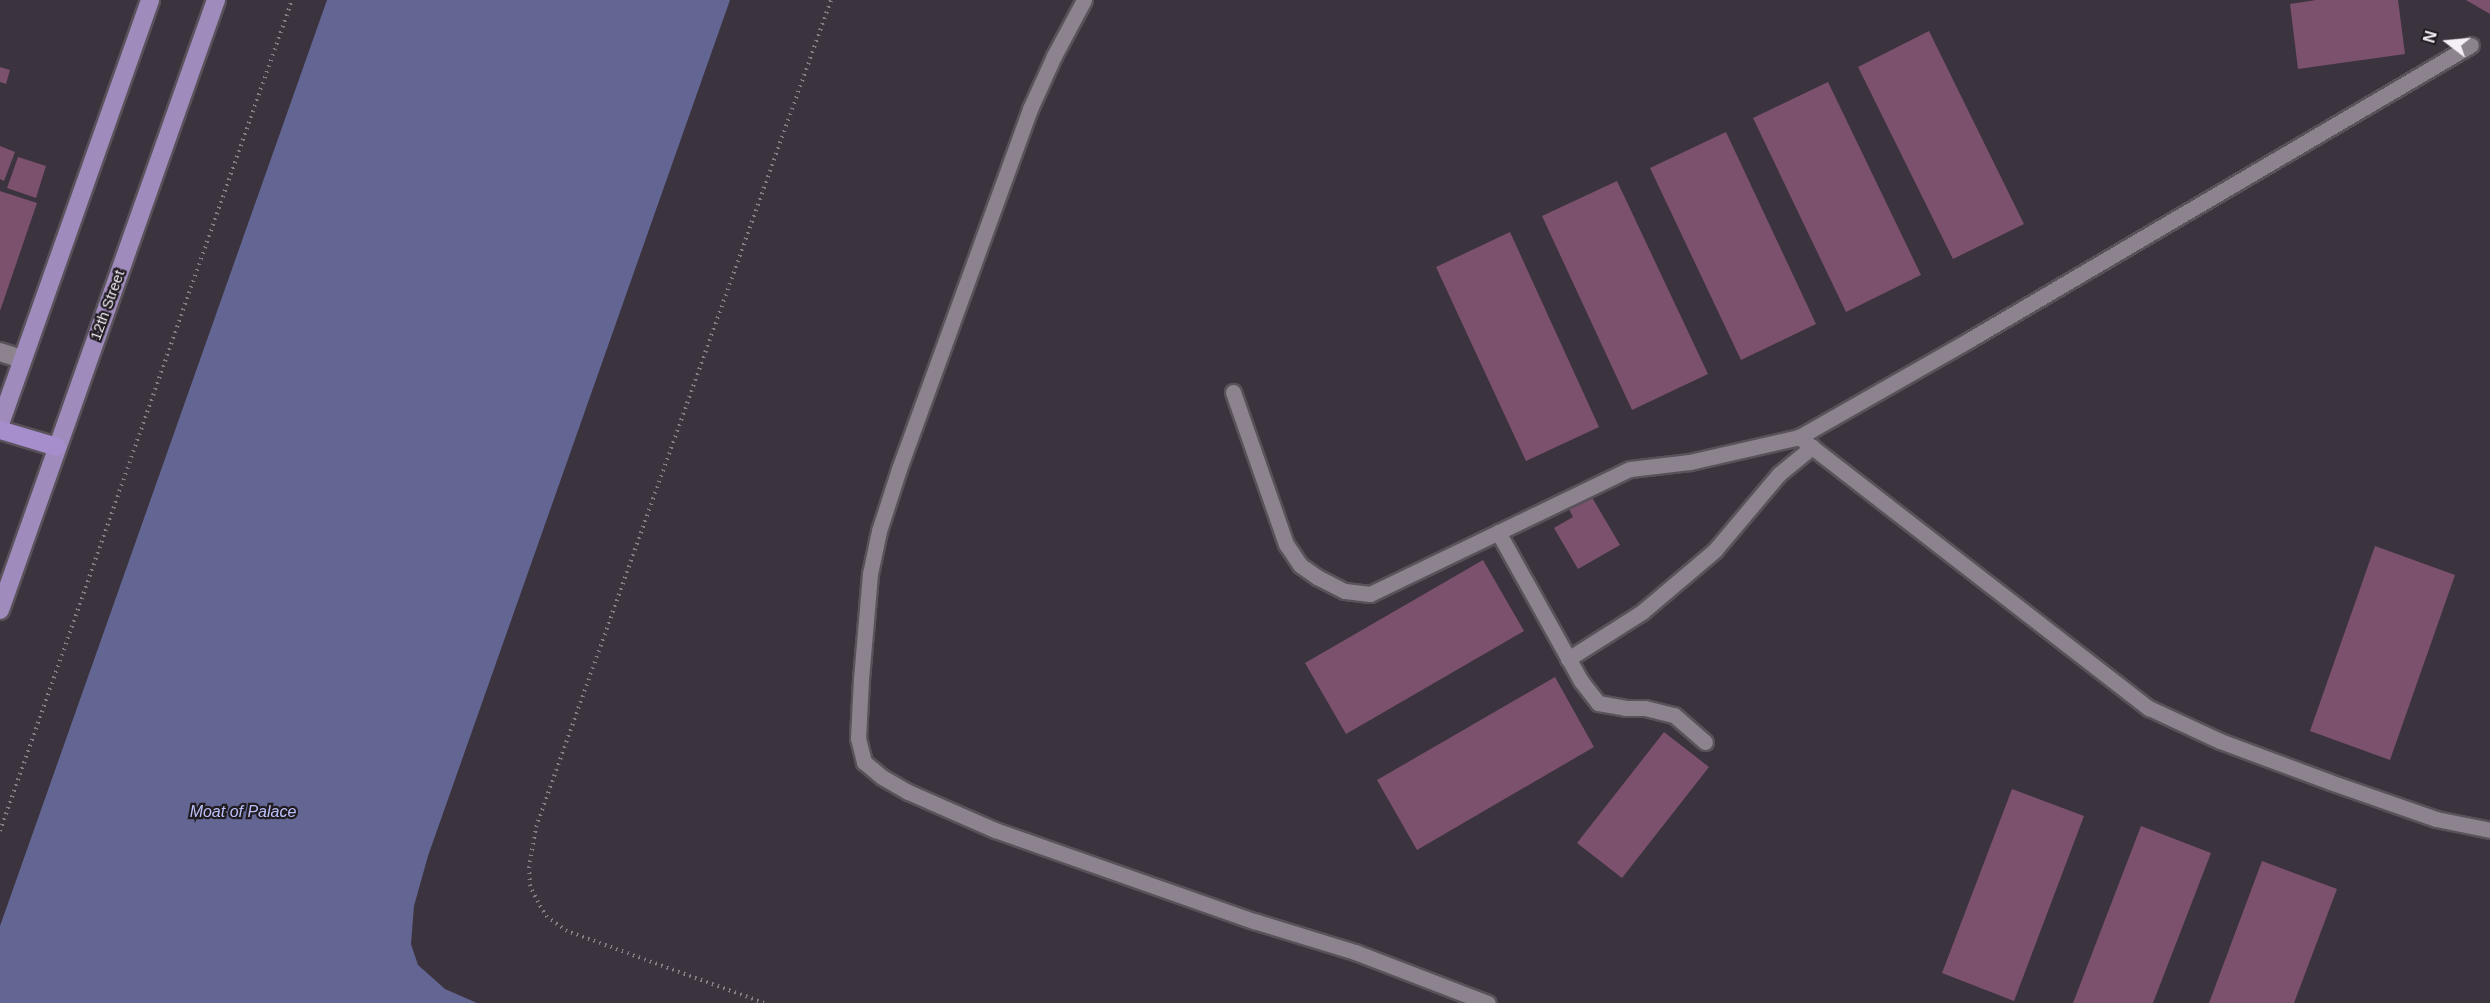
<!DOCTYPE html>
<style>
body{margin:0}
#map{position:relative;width:2490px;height:1003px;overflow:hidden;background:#3b333d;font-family:Arial,sans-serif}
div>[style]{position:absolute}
.water>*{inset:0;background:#636692}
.building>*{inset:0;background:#7c516e}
.path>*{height:4px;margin-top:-2px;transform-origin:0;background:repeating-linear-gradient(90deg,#857e86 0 1.5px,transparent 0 6px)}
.roads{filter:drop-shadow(2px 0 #59525b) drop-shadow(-2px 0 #59525b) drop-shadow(0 2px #59525b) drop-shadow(0 -2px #59525b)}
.service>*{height:15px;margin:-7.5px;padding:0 7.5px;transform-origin:7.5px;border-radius:7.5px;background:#8d838f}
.minor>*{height:18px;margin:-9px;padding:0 9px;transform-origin:9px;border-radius:9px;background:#8d838f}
.primary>*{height:18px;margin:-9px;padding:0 9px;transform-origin:9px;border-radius:9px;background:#a08bbd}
.trunk>*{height:18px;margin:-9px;padding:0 9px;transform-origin:9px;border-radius:9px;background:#a68ecc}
span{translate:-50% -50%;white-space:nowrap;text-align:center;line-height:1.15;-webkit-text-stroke:4.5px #201c21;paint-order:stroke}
.street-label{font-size:15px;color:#f5eff6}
.water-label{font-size:16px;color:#bcc0f9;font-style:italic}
.north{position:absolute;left:2418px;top:12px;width:60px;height:60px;-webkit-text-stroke:4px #201c21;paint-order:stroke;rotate:286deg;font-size:16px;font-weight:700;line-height:24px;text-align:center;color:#f5eff6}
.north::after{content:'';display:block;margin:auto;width:21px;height:27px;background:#f5eff6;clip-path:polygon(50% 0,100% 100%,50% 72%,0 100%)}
</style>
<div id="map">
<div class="water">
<i style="clip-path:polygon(327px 0,730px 0,428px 856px,414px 906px,411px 944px,418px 965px,445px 989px,477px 1003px,0 1003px,0 926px)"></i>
</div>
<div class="building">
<i style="clip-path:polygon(2316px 0,2398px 0,2405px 54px,2298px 69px,2290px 4px)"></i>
<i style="clip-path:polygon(2466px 0,2490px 0,2490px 14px)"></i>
<i style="clip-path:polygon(1929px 31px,2024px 224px,1953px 259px,1858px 67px)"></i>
<i style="clip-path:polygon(0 67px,10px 70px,6px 84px,0 82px)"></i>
<i style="clip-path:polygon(1828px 82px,1921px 275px,1846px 312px,1753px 118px)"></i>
<i style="clip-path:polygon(1726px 132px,1816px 324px,1741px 360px,1650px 168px)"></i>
<i style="clip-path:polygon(0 146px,15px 152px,4px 181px,0 179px)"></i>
<i style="clip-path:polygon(18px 157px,46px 166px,36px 198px,7px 188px)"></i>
<i style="clip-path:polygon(1617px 181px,1708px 374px,1632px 410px,1542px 216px)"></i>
<i style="clip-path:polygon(0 191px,37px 203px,0 311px)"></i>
<i style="clip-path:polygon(1510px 232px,1599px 427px,1526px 461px,1436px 267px)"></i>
<i style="clip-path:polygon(1590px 494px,1620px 545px,1578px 569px,1554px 528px,1573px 517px,1568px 507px)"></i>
<i style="clip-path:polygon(2375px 546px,2455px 575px,2390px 760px,2310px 731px)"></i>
<i style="clip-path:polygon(1483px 560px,1524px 631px,1346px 734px,1305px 663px)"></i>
<i style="clip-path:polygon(1555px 677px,1594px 747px,1417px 850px,1377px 780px)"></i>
<i style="clip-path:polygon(1664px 732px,1709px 767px,1622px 878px,1577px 843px)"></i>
<i style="clip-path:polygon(2012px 789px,2084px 816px,2014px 1001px,1942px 973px)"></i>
<i style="clip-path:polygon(2141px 826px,2211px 853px,2153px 1003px,2073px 1003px)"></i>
<i style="clip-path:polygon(2262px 861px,2337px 889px,2294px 1003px,2209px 1003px)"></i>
</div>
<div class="path">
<i style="left:0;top:831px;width:881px;rotate:-70.64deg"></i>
<i style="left:764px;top:1003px;width:210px;rotate:-159.9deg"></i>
<i style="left:567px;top:931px;width:24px;rotate:-145deg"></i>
<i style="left:547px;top:917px;width:17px;rotate:-121deg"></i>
<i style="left:538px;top:902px;width:18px;rotate:-117deg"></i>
<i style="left:530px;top:886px;width:18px;rotate:-93deg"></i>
<i style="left:529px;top:868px;width:42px;rotate:-80.3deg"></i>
<i style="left:536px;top:827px;width:878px;rotate:-70.37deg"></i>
</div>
<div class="roads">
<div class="service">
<i style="left:1084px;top:0;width:64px;rotate:118.2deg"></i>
<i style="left:1054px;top:56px;width:58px;rotate:114.4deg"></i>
<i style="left:1030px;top:109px;width:383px;rotate:110deg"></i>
<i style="left:899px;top:469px;width:65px;rotate:107.9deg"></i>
<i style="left:879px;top:531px;width:44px;rotate:101.8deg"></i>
<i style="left:870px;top:574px;width:105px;rotate:94.9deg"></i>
<i style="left:861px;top:679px;width:59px;rotate:92.9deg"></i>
<i style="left:858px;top:738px;width:25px;rotate:76deg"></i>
<i style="left:864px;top:762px;width:23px;rotate:40deg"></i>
<i style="left:882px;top:777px;width:30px;rotate:30deg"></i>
<i style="left:908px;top:792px;width:95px;rotate:23.6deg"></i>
<i style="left:995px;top:830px;width:275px;rotate:19.4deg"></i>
<i style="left:1254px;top:921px;width:106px;rotate:17.1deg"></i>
<i style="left:1355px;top:952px;width:142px;rotate:21deg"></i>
<i style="left:1233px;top:392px;width:161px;rotate:70.8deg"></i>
<i style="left:1286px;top:544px;width:25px;rotate:56deg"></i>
<i style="left:1300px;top:565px;width:21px;rotate:35deg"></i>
<i style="left:1317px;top:577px;width:31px;rotate:27deg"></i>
<i style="left:1345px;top:591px;width:25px;rotate:7deg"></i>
<i style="left:1370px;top:594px;width:288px;rotate:-25.7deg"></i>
<i style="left:1630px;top:469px;width:60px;rotate:-6.7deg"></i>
<i style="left:1690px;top:462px;width:112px;rotate:-12.9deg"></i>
<i style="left:1799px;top:437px;width:196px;rotate:-29.7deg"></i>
<i style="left:1969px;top:340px;width:582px;rotate:-30.44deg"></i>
<i style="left:1799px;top:437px;width:443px;rotate:37.8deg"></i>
<i style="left:2149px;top:708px;width:78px;rotate:24.9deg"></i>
<i style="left:2220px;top:741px;width:117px;rotate:20.4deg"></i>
<i style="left:2330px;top:782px;width:112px;rotate:19.2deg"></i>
<i style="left:2436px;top:819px;width:55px;rotate:11.5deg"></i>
<i style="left:1498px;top:532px;width:171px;rotate:60.9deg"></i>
<i style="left:1581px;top:681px;width:28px;rotate:52deg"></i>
<i style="left:1598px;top:703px;width:27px;rotate:10deg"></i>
<i style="left:1625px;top:708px;width:20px"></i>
<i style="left:1645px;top:708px;width:30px;rotate:14deg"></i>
<i style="left:1674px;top:715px;width:41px;rotate:41.1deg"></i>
<i style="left:1568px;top:659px;width:88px;rotate:-32.4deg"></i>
<i style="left:1642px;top:612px;width:96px;rotate:-40.3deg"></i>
<i style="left:1715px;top:550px;width:99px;rotate:-49.9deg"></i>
<i style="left:1779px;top:474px;width:43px;rotate:-39.3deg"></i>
</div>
<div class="minor">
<i style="left:0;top:352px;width:23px;rotate:18deg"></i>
</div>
<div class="primary">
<i style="left:0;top:424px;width:450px;rotate:-70.5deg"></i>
<i style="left:0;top:610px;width:647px;rotate:-70.5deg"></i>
</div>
<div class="trunk">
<i style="left:0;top:430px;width:59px;rotate:16.6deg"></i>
</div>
</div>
<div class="street-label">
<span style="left:107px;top:305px;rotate:-70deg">12th Street</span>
</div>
<div class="water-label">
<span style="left:243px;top:812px">Moat of Palace</span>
</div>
<div class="north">N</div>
</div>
